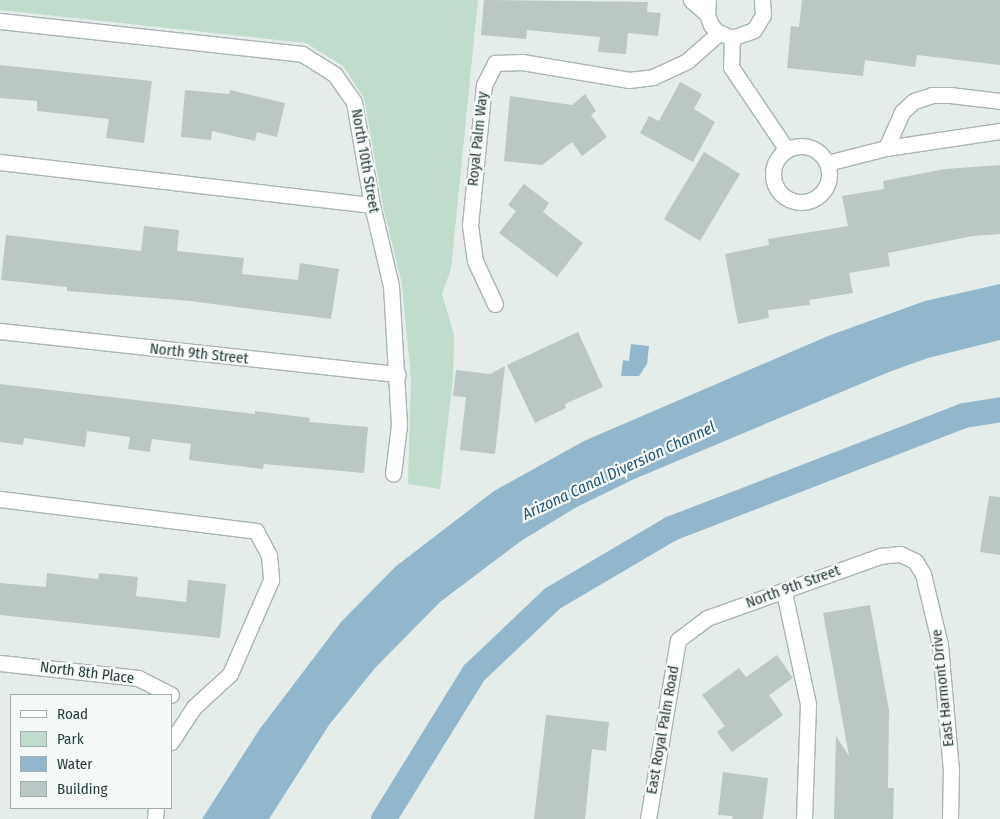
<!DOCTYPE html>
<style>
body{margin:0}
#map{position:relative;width:1000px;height:819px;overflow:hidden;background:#e5edeb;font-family:"Fira Sans Condensed",sans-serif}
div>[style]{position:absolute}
.green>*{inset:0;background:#c0dccd}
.water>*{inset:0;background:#92b7cc}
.canal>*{height:25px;margin:-12.5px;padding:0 12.5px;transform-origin:12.5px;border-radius:12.5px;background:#92b7cc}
.building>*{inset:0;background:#bac7c4}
.roads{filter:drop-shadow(1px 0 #a8b5b3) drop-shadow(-1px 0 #a8b5b3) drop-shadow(0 1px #a8b5b3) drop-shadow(0 -1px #a8b5b3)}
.minor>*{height:15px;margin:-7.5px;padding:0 7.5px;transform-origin:7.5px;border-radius:7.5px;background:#fff}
.minor>.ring{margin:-7.5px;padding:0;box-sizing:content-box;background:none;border:15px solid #fff;border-radius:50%}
span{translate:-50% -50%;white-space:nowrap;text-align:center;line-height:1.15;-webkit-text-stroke:4.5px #f5f9f8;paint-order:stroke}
.street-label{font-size:15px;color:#253d3c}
.water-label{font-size:16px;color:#245674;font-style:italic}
.legend{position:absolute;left:10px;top:694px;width:162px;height:115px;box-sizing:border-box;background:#f5f9f8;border:1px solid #a2aead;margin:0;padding:6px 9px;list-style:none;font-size:15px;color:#253d3c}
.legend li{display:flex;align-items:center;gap:10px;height:25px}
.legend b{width:25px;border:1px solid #a2aead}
</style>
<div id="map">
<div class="green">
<i style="clip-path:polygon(0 0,478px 0,451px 269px,442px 294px,454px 335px,453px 379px,440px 489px,408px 484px,411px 379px,402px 284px,384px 211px,364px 98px,343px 66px,306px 43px,0 10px)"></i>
</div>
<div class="water">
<i style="clip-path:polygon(1000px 284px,1000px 340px,928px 358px,889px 372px,632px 480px,575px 508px,521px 541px,440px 602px,375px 668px,329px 725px,269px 819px,202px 819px,259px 730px,341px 622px,395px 567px,494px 491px,584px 441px,828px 336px,925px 301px)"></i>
<i style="clip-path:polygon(631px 344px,649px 346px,647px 364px,639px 376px,621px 376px,623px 360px,629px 361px)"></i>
</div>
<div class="canal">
<i style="left:383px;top:819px;width:172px;rotate:-58.3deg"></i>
<i style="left:473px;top:673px;width:109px;rotate:-43.5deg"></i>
<i style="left:552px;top:598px;width:138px;rotate:-30.5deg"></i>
<i style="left:671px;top:528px;width:314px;rotate:-21.1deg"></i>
<i style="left:964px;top:415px;width:36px;rotate:-9deg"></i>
</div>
<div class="building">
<i style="clip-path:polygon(484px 0,648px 2px,647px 12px,661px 13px,658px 36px,628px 33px,626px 54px,598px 52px,600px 37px,527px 30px,526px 39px,481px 35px)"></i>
<i style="clip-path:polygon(802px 0,1000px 0,1000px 65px,917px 55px,915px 67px,865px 60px,863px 76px,787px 68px,791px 26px,799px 27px)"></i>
<i style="clip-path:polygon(0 65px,152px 81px,144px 143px,106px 138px,109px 119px,37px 111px,37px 101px,0 98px)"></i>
<i style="clip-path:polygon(680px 82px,702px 94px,694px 109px,715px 122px,693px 162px,640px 133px,649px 116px,659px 121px)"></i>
<i style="clip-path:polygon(185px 90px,229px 94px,230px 90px,285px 103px,277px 137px,257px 132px,255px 141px,212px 131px,211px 140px,181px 137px)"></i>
<i style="clip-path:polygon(585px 94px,596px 111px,591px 115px,607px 137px,582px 156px,572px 142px,542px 165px,504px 161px,510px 96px,572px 105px)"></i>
<i style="clip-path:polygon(704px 152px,740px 174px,700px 241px,664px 219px)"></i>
<i style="clip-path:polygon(1000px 165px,1000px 234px,973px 236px,888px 253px,890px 266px,849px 273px,853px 293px,809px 300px,810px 305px,768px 310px,769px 318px,738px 324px,725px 254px,769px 245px,768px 239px,848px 226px,842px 196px,884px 189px,883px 181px,945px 169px)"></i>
<i style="clip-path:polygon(524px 184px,549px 203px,543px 212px,583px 243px,557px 277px,499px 233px,516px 211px,508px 205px)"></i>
<i style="clip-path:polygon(144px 226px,179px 230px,177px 251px,244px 258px,242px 274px,298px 280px,300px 263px,339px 269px,331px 319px,190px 301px,67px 291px,67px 287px,1px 280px,6px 235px,141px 251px)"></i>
<i style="clip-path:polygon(578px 332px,603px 387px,565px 404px,566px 408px,535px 423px,507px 365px)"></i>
<i style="clip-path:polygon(505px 366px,495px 454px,460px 450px,466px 397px,453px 396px,456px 370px,490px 374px)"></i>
<i style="clip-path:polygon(0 384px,255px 414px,255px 411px,310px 418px,309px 422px,368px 427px,364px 473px,264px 464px,263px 469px,189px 460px,191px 444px,152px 439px,150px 452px,128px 449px,130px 437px,87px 431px,85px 447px,24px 438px,23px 445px,0 442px)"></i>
<i style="clip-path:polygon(989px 496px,1000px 497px,1000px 555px,980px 552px)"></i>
<i style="clip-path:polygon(47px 573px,98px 579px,99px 573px,138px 577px,136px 596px,186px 602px,188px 580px,226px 584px,220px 638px,0 615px,0 583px,46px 587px)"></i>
<i style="clip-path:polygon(870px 605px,889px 710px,888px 788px,894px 788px,893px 819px,834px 819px,836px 736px,849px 756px,823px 613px)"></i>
<i style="clip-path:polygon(777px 655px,793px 678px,769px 695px,783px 715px,732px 752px,717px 732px,725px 726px,702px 695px,739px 668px,746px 677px)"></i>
<i style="clip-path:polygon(546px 715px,609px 722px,606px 751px,592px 749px,585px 819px,534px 819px)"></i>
<i style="clip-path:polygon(723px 772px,768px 778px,763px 819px,732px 819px,733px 816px,718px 815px)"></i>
</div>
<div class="roads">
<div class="minor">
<i style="left:691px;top:0;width:21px;rotate:41deg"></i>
<i style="left:708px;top:0;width:14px;rotate:94deg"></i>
<i style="left:707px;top:14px;width:12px;rotate:70deg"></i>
<i style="left:711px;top:25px;width:8px;rotate:50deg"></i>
<i style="left:716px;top:31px;width:17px;rotate:24deg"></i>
<i style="left:732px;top:38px;width:23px;rotate:-20deg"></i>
<i style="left:754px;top:30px;width:17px;rotate:-59deg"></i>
<i style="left:763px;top:15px;width:15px;rotate:-94deg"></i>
<i style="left:0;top:21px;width:304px;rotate:6.2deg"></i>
<i style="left:302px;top:54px;width:39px;rotate:32deg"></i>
<i style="left:335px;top:75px;width:33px;rotate:55deg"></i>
<i style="left:354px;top:102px;width:105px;rotate:80.1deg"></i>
<i style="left:372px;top:205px;width:83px;rotate:76.8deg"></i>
<i style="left:391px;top:286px;width:139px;rotate:86.7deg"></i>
<i style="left:399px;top:425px;width:49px;rotate:97deg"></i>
<i style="left:732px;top:38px;width:29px;rotate:92deg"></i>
<i style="left:731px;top:67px;width:100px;rotate:56deg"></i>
<i class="ring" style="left:773px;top:146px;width:41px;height:41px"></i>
<i style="left:886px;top:148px;width:39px;rotate:-66deg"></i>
<i style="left:902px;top:112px;width:16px;rotate:-43deg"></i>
<i style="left:914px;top:101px;width:19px;rotate:-18deg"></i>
<i style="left:932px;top:95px;width:18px"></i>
<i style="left:950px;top:95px;width:50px;rotate:6.8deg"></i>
<i style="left:0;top:162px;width:374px;rotate:6.6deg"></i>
<i style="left:827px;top:163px;width:61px;rotate:-14.3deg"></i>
<i style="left:886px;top:148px;width:115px;rotate:-8.5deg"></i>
<i style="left:495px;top:304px;width:47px;rotate:-114.9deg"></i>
<i style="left:475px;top:261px;width:36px;rotate:-98deg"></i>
<i style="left:470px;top:225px;width:141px;rotate:-84.3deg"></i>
<i style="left:484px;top:85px;width:25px;rotate:-63deg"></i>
<i style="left:495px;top:63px;width:27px;rotate:-2deg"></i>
<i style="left:522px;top:62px;width:109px;rotate:9.5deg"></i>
<i style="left:629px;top:80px;width:24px;rotate:-7deg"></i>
<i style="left:653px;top:77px;width:38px;rotate:-25deg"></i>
<i style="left:687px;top:61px;width:43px;rotate:-41.2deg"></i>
<i style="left:0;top:331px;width:400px;rotate:6.2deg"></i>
<i style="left:0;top:499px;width:258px;rotate:7.1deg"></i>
<i style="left:256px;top:531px;width:27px;rotate:62deg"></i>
<i style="left:269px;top:555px;width:25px;rotate:85deg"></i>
<i style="left:271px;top:580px;width:103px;rotate:113.6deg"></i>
<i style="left:230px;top:674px;width:49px;rotate:137.5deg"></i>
<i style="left:194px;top:707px;width:42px;rotate:123.3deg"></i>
<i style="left:784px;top:592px;width:115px;rotate:77.9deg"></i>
<i style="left:808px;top:704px;width:115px;rotate:92deg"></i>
<i style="left:0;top:663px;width:139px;rotate:6.2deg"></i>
<i style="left:138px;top:678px;width:37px;rotate:27deg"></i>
<i style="left:155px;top:819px;width:11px;rotate:-85deg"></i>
<i style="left:648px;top:819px;width:181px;rotate:-80.5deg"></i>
<i style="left:678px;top:640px;width:36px;rotate:-37deg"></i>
<i style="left:707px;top:618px;width:184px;rotate:-19.7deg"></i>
<i style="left:880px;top:556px;width:20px;rotate:-6deg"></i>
<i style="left:900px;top:554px;width:17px;rotate:25deg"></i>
<i style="left:915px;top:561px;width:15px;rotate:58deg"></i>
<i style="left:923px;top:574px;width:73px;rotate:76.5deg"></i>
<i style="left:940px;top:645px;width:125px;rotate:85deg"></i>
<i style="left:951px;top:770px;width:49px;rotate:91.2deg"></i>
</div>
</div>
<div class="street-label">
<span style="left:478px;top:139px;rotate:-84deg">Royal Palm Way</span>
<span style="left:365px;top:161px;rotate:80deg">North 10th Street</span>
<span style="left:199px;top:354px;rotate:6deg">North 9th Street</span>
<span style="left:793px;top:587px;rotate:-20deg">North 9th Street</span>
<span style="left:87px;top:673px;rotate:7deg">North 8th Place</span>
<span style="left:943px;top:688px;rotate:-96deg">East Harmont Drive</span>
<span style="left:663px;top:730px;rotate:-80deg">East Royal Palm Road</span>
</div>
<div class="water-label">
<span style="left:619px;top:471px;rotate:-25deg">Arizona Canal Diversion Channel</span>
</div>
<ul class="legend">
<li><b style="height:6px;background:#fff"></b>Road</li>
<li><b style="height:14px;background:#c0dccd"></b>Park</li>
<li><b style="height:14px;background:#92b7cc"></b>Water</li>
<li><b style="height:14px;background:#bac7c4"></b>Building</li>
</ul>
</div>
